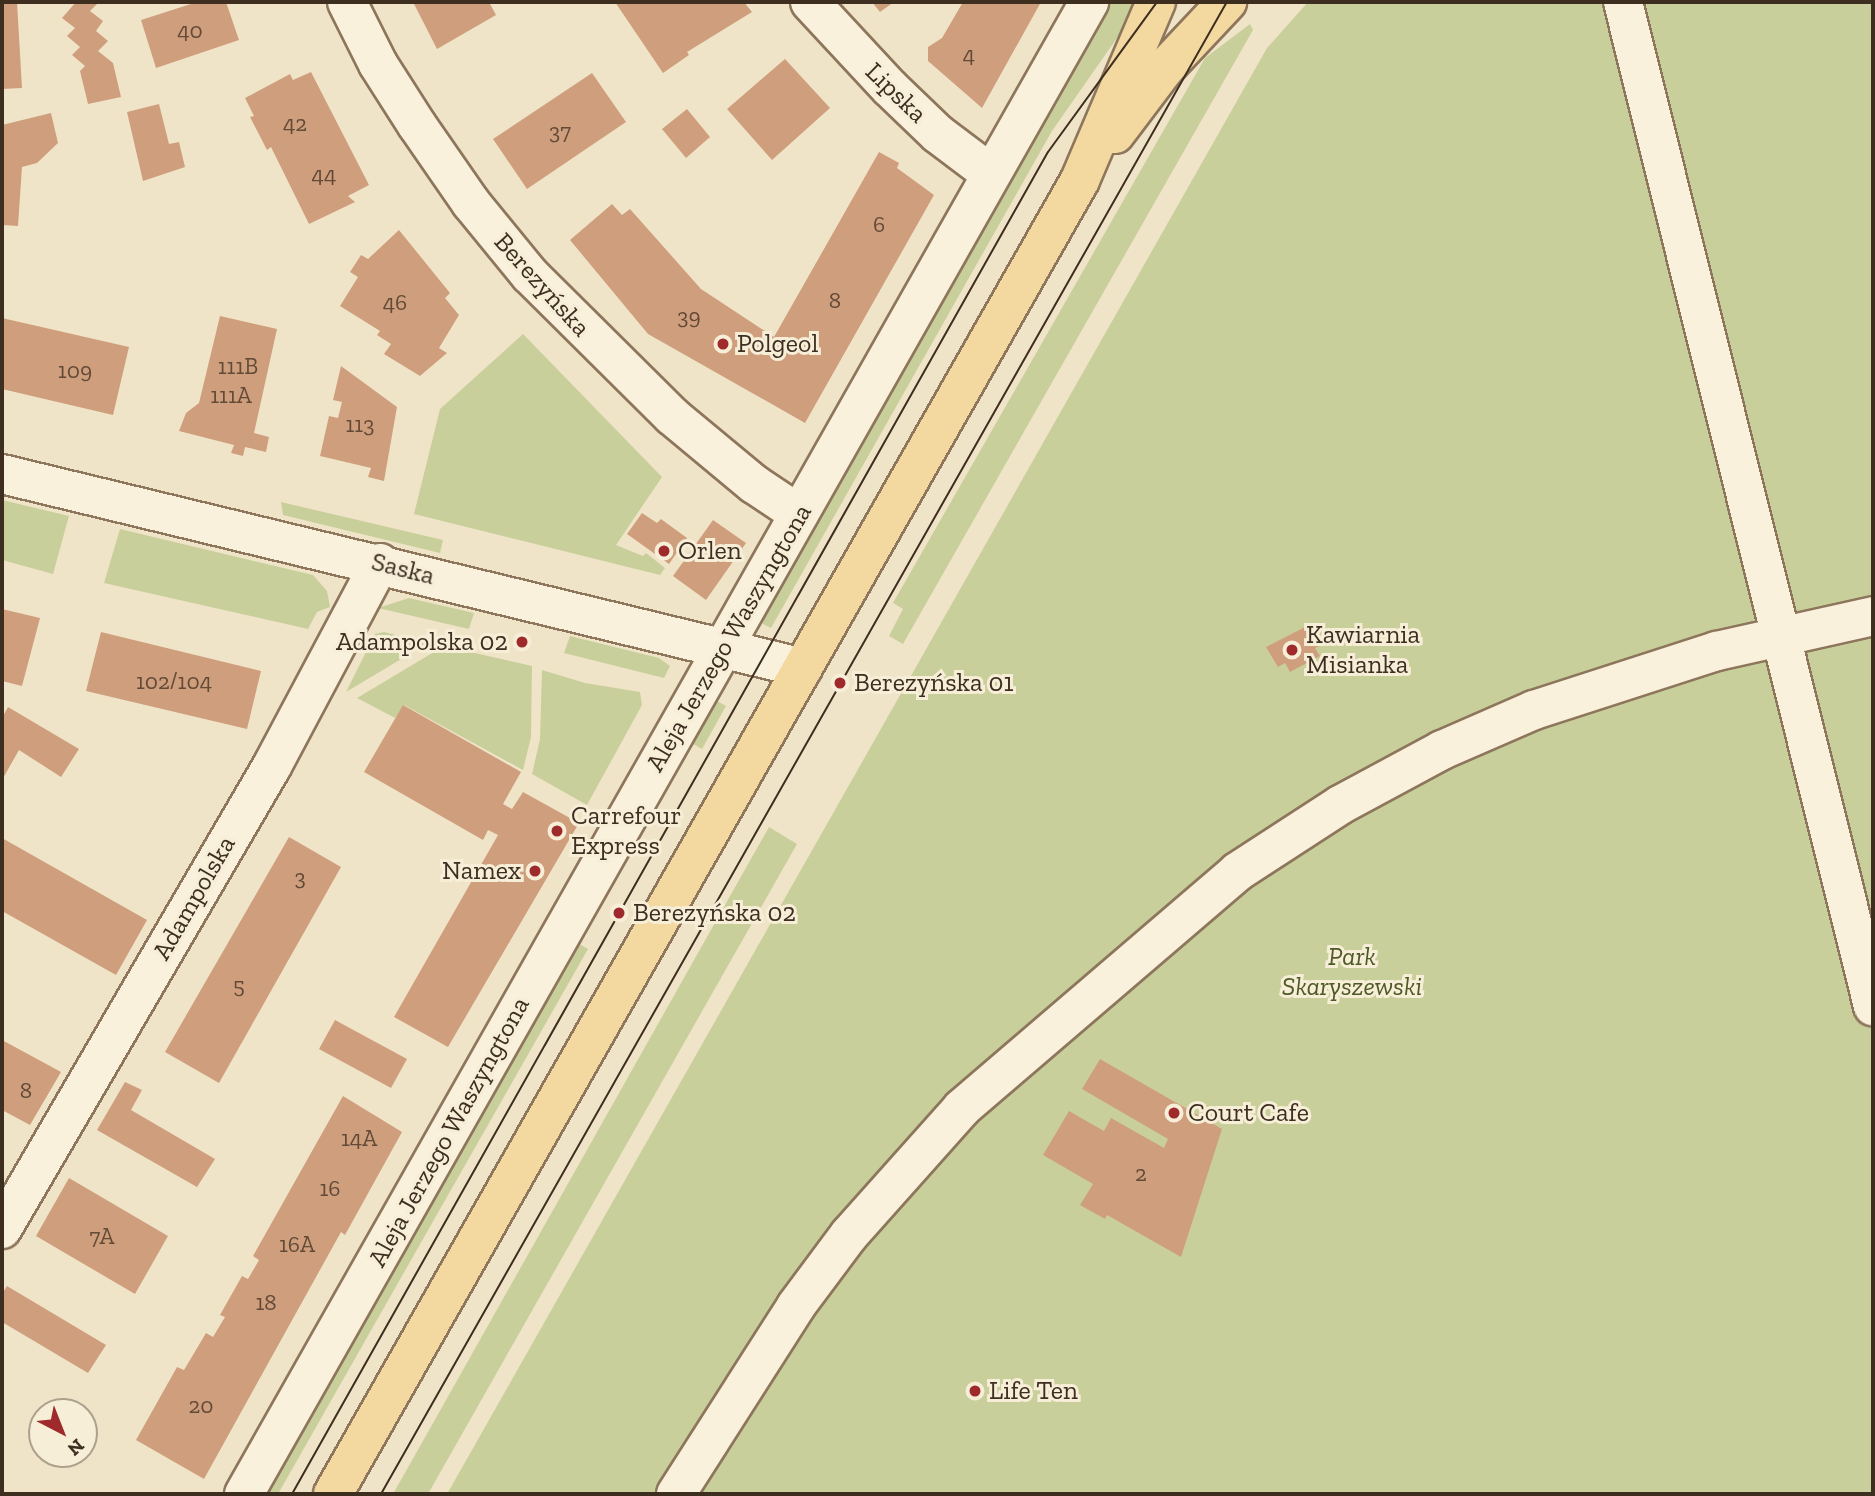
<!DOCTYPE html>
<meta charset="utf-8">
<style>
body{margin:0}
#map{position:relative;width:1875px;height:1496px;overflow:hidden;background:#f0e4c8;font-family:"Zilla Slab",serif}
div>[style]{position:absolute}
.green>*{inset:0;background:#c9cf9b}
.building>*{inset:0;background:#cf9f7d}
.roads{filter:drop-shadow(2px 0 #8d765c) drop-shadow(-2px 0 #8d765c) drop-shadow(0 2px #8d765c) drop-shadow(0 -2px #8d765c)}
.minor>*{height:38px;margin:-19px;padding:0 19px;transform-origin:19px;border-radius:19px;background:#faf1dc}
.major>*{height:38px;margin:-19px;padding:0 19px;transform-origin:19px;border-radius:19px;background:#f3d9a0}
.tram>*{height:2px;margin:-1px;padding:0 1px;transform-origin:1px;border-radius:1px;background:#3d2e20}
.dots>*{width:19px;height:19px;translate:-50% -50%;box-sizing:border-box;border:4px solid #f7eed8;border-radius:50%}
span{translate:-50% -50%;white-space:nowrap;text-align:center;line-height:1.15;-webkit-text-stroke:6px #f7eed8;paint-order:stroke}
.number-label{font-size:23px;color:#624a37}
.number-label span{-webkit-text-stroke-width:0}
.street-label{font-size:26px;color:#3d2e20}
.poi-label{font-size:26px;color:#3d2e20}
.left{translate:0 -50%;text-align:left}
.right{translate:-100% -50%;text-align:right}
.park-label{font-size:26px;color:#4d5a26;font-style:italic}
.frame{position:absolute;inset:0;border:4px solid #3d2e20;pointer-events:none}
.north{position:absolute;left:28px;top:1398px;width:70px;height:70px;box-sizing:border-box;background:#f7eed8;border:2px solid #ada18e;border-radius:50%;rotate:138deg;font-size:19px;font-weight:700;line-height:28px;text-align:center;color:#3d2e20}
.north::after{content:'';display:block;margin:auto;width:24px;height:32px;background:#9e2a2b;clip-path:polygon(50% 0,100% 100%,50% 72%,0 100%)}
</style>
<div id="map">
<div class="green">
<i style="clip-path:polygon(1107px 2px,1136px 2px,1124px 28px,1052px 131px,771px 628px,763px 624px,761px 619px)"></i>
<i style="clip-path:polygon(1308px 2px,1873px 2px,1873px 1494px,447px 1494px,1267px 48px)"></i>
<i style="clip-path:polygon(1250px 24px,1253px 30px,903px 644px,889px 636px,903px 609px,893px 603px,1205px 58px)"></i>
<i style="clip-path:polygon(523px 334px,662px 477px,616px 545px,643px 556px,646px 553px,665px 568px,660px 575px,414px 514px,440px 409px)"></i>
<i style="clip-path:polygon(2px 500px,69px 516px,53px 574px,2px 560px)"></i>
<i style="clip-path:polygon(281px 502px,443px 540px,440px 553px,283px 515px)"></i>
<i style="clip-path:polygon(120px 529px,313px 575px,327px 591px,330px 607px,317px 612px,308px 629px,104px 583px)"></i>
<i style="clip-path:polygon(409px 598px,474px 613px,469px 629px,378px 608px)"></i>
<i style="clip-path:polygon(384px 632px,428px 643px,346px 692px,375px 634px)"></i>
<i style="clip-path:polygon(570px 636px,659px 658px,670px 666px,664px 678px,564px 653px)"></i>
<i style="clip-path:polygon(444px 646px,532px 666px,531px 737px,523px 770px,404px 705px,395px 718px,357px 698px)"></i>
<i style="clip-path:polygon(542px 670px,585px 683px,640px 692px,642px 705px,587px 805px,532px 774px,540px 739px)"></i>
<i style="clip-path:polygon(712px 698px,726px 706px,702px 749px,688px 741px)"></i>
<i style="clip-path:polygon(769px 827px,797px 844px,428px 1494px,393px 1494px)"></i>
<i style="clip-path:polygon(574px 941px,588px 949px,278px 1494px,261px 1494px)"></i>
</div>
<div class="building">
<i style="clip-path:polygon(2px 2px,17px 2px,22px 88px,2px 89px)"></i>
<i style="clip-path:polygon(76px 2px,98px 3px,90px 11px,103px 21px,96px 31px,108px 41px,98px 51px,113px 63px,121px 97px,88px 104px,80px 71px,85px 66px,72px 55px,80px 47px,67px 36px,75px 28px,62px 18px)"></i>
<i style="clip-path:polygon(197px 2px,226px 2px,239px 40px,156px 68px,141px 20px)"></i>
<i style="clip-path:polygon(413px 2px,489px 2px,496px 15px,437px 49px)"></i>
<i style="clip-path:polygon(615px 2px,744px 2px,752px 12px,687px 52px,689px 55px,663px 73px)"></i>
<i style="clip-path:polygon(872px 2px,894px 2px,880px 12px)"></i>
<i style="clip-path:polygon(963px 2px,1041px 2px,982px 108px,928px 61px,928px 47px,942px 38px)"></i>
<i style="clip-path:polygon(785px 59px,830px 108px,772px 160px,727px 109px)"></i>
<i style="clip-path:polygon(311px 72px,369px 185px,348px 196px,355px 202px,309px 224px,271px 147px,267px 150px,250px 117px,254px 116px,245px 98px,290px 74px,293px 80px)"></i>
<i style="clip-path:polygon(592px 73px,626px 122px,527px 189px,493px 139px)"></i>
<i style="clip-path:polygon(159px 104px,169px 144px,179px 142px,185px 167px,143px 181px,127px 112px)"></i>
<i style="clip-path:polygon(687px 109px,710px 137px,686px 158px,662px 129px)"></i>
<i style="clip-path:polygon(51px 113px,58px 143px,37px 163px,22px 167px,18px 226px,2px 225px,2px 125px)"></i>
<i style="clip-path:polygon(879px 152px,899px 163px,897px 168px,934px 195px,805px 423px,648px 334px,570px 240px,612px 204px,622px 215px,630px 209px,701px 289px,774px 337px)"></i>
<i style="clip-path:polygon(399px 230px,450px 293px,445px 298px,459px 315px,439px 348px,447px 353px,420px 376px,384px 354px,391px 344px,377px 335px,380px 331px,340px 306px,358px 277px,350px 272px,361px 255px,368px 259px)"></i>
<i style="clip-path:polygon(220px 316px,277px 329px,254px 433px,269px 437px,266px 452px,245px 447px,243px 456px,231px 453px,234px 445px,179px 431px,186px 413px,199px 403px)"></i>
<i style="clip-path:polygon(2px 318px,129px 347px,113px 415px,2px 389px)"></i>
<i style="clip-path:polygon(341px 366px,397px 407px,384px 481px,368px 477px,371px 468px,320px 456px,329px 416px,338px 418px,342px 402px,333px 400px)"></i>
<i style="clip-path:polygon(642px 513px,657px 523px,661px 519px,687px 538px,669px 564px,627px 534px)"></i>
<i style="clip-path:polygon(713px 520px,746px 543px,706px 600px,673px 576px)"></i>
<i style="clip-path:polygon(2px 609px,40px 618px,22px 686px,2px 681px)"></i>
<i style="clip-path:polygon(1313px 623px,1324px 644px,1315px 648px,1320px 656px,1290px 672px,1285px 663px,1278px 667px,1266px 647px)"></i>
<i style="clip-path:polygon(101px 632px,261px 671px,247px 729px,86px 691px)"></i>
<i style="clip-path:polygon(403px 705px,521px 772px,503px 804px,512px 809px,523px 792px,579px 823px,448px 1047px,394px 1017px,498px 835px,488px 830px,483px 840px,364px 772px)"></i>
<i style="clip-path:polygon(8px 707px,79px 749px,61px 777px,19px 750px,2px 780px,2px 718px)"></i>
<i style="clip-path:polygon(289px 837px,341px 867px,219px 1083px,165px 1052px)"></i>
<i style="clip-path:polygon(2px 838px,147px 920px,116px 975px,2px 911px)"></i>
<i style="clip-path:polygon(335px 1020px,407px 1059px,391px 1088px,319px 1049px)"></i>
<i style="clip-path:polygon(2px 1040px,61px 1072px,30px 1125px,2px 1110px)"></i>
<i style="clip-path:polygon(1100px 1059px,1222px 1129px,1181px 1257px,1107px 1215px,1105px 1219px,1080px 1205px,1093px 1184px,1043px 1155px,1069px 1111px,1104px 1131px,1111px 1118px,1164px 1148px,1168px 1139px,1082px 1089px)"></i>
<i style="clip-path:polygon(125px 1082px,142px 1090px,131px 1110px,215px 1159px,197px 1187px,97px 1130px)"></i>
<i style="clip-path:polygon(343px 1096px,402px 1132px,345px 1235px,341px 1232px,204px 1479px,136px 1440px,177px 1367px,184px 1370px,206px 1333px,213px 1337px,225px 1317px,220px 1315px,242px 1276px,248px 1279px,259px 1260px,253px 1256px)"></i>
<i style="clip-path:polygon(69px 1178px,168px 1236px,135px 1294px,36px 1236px)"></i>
<i style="clip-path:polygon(7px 1286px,106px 1345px,88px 1373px,2px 1322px,2px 1294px)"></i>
</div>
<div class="roads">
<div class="minor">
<i style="left:347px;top:2px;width:69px;rotate:63.4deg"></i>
<i style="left:378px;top:64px;width:72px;rotate:57.4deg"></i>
<i style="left:417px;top:125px;width:95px;rotate:55.3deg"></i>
<i style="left:471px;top:203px;width:93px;rotate:50.7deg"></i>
<i style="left:530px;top:275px;width:200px;rotate:44.8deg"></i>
<i style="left:672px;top:416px;width:107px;rotate:39.7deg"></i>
<i style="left:754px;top:484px;width:54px;rotate:33.7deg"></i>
<i style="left:810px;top:2px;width:117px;rotate:47.1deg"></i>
<i style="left:890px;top:88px;width:66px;rotate:43.8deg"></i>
<i style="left:938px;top:134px;width:66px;rotate:37deg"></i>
<i style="left:1623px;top:2px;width:1035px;rotate:76.02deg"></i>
<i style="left:2px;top:474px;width:824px;rotate:13.61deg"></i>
<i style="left:2px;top:1229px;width:536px;rotate:-59.75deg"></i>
<i style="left:272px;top:766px;width:230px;rotate:-62deg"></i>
<i style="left:244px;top:1494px;width:1715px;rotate:-60.47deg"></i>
<i style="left:676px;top:1494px;width:223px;rotate:-57.4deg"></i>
<i style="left:796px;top:1306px;width:89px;rotate:-53.3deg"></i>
<i style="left:849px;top:1235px;width:170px;rotate:-48.3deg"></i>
<i style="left:962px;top:1108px;width:362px;rotate:-40.6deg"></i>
<i style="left:1237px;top:872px;width:123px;rotate:-33deg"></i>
<i style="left:1340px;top:805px;width:116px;rotate:-28.3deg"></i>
<i style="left:1442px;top:750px;width:100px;rotate:-23.5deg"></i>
<i style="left:1534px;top:710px;width:192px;rotate:-17.9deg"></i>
<i style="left:1717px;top:651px;width:160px;rotate:-12.6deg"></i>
</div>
<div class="major">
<i style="left:1115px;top:134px;width:83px;rotate:-52.9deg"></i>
<i style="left:1165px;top:68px;width:91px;rotate:-46.8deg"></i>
<i style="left:333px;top:1494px;width:1511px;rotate:-60.38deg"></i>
<i style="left:1080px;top:180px;width:194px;rotate:-66.9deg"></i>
</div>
</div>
<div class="tram">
<i style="left:292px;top:1494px;width:1540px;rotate:-60.61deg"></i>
<i style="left:1048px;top:152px;width:185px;rotate:-54deg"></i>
<i style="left:381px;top:1494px;width:1715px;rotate:-60.45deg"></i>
</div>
<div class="dots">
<i style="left:723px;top:344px;background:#9e2a2b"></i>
<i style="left:664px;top:551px;background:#9e2a2b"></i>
<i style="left:522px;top:642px;background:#9e2a2b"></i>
<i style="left:1292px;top:650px;background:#9e2a2b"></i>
<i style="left:840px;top:683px;background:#9e2a2b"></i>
<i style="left:557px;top:831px;background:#9e2a2b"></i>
<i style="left:535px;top:871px;background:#9e2a2b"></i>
<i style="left:619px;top:913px;background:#9e2a2b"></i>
<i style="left:1174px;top:1113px;background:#9e2a2b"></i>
<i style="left:975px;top:1391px;background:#9e2a2b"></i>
</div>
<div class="number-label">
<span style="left:190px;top:30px">40</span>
<span style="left:969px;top:54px">4</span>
<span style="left:295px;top:123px">42</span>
<span style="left:560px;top:131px">37</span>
<span style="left:324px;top:174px">44</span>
<span style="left:879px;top:224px">6</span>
<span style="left:835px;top:300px">8</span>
<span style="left:395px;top:302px">46</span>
<span style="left:689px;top:316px">39</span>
<span style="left:238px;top:366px">111B</span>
<span style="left:75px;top:370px">109</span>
<span style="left:231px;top:395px">111A</span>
<span style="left:360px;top:424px">113</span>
<span style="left:174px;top:681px">102/104</span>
<span style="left:300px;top:877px">3</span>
<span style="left:239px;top:985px">5</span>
<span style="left:26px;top:1090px">8</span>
<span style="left:359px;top:1138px">14A</span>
<span style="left:1141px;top:1173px">2</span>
<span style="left:330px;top:1188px">16</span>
<span style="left:102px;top:1236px">7A</span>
<span style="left:297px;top:1244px">16A</span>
<span style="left:266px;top:1302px">18</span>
<span style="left:201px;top:1405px">20</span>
</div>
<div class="street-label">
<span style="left:896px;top:93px;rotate:44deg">Lipska</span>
<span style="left:542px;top:285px;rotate:48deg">Berezyńska</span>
<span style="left:403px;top:569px;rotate:14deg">Saska</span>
<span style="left:729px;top:638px;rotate:-60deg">Aleja Jerzego Waszyngtona</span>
<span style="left:194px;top:898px;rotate:-60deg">Adampolska</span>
<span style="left:449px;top:1132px;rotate:-61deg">Aleja Jerzego Waszyngtona</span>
</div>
<div class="poi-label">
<span class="left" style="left:737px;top:344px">Polgeol</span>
<span class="left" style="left:678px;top:551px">Orlen</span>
<span class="left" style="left:1306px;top:650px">Kawiarnia<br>Misianka</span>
<span class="right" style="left:508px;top:642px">Adampolska 02</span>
<span class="left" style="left:854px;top:683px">Berezyńska 01</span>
<span class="left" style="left:571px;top:831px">Carrefour<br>Express</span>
<span class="right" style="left:521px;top:871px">Namex</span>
<span class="left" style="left:633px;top:913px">Berezyńska 02</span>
<span class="left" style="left:1188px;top:1113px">Court Cafe</span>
<span class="left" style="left:989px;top:1391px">Life Ten</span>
</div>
<div class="park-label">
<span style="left:1352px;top:972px">Park<br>Skaryszewski</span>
</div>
<div class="frame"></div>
<div class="north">N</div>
</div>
